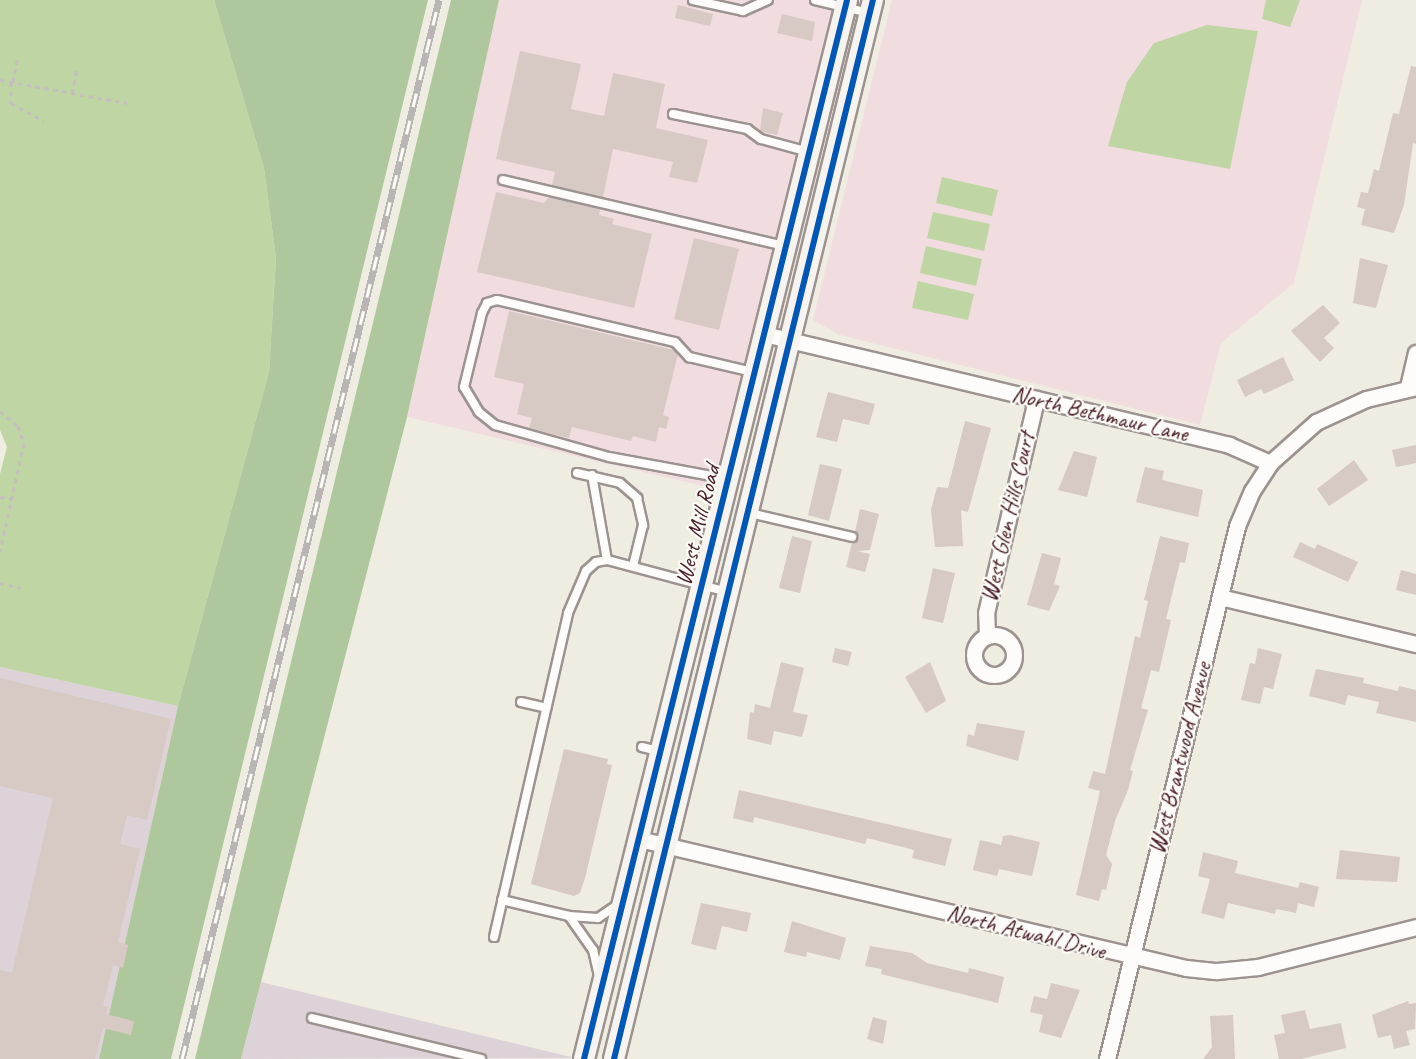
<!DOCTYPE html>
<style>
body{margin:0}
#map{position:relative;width:1416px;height:1059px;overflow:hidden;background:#efece2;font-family:Caveat,sans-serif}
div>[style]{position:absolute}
.built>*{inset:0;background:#f1dce0}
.industrial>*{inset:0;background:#ddd2d7}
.green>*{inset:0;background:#bfd5a3}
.forest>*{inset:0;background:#aec79c}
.building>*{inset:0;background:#d7c9c3}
.path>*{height:3px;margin-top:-1.5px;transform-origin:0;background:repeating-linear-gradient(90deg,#c4bfbe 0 4.5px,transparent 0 9px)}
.roads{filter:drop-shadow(2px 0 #9c9390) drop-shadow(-2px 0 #9c9390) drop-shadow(0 2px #9c9390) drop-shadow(0 -2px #9c9390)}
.service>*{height:8px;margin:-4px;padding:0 4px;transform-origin:4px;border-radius:4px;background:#fdfcfb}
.minor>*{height:15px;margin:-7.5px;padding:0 7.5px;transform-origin:7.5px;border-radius:7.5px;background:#fdfcfb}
.minor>.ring{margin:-7.5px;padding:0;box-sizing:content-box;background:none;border:15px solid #fdfcfb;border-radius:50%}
.secondary>*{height:20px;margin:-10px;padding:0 10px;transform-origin:10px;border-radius:10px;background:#f7f4f0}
.rail>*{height:7px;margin-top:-3.5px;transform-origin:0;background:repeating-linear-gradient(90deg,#fdfcf7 0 14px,#bab5b5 0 28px);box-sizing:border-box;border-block:2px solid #bab5b5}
.cycleway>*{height:6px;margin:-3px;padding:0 3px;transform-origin:3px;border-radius:3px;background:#0057b8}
span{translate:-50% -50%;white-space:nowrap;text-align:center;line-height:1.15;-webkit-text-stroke:4.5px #fdfcf7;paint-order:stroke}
.street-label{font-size:24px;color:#4a1f2b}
</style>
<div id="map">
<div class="built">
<i style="clip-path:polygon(499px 0,836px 0,716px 489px,407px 417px)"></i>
<i style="clip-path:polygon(892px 0,1362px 0,1294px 283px,1221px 343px,1200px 425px,840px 335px,813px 320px)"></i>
</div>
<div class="industrial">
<i style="clip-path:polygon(0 667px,178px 706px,99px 1059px,0 1059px)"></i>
<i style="clip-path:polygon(261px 982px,575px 1058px,241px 1059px)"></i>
</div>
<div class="green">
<i style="clip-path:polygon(0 0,214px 0,264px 168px,276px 258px,269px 372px,178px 706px,0 667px,0 474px,7px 447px,0 430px)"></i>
<i style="clip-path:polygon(1266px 0,1300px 0,1290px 27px,1262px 19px)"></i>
<i style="clip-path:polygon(1207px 25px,1258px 31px,1230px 169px,1108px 146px,1127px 82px,1154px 43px)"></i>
<i style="clip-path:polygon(942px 177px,998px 190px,992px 216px,936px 203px)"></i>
<i style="clip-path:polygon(933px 212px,990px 224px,984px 251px,927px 238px)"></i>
<i style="clip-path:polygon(926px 246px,982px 259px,976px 286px,920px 273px)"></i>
<i style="clip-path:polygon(918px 281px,974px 294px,968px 320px,912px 308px)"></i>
</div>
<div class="forest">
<i style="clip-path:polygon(214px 0,428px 0,171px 1059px,99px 1059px,178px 706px,269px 372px,276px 258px,264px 168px)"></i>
<i style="clip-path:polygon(451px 0,499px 0,407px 417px,241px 1059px,195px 1059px)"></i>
</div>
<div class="building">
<i style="clip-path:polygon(678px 5px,713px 14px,710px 26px,675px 18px)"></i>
<i style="clip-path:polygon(782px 14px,815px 22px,812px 41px,777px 33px)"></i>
<i style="clip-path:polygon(520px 51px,581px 64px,571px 109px,604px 116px,613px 73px,665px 84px,656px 128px,708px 140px,697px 183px,669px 177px,673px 162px,613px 149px,603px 197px,552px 185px,555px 172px,496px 159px)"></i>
<i style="clip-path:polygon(1411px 66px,1416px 67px,1416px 144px,1413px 143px,1404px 205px,1394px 233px,1361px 225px,1365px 209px,1357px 207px,1361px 192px,1368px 193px,1374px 169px,1379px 171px,1393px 113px,1399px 114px)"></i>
<i style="clip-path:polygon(763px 108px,783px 113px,777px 135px,760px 131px)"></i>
<i style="clip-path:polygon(496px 192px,544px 203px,549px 197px,600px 209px,599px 215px,614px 219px,612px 224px,652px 234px,634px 308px,477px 272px)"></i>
<i style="clip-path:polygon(694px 238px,739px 249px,719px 330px,674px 319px)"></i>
<i style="clip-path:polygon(1360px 258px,1388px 265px,1376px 308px,1353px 303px)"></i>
<i style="clip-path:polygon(1323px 305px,1340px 323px,1324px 338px,1334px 348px,1320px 362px,1291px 331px)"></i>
<i style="clip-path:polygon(509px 311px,674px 350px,678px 354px,663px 415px,669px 417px,666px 429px,659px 427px,656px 442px,633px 436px,631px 441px,572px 427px,569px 438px,529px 428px,532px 418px,517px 414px,524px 384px,494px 377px)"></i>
<i style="clip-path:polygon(1283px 357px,1294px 380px,1264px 394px,1261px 389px,1245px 397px,1237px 380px)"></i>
<i style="clip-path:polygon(828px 392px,875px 404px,869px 425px,843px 419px,837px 442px,816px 437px)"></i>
<i style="clip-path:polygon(965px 421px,991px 428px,968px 512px,961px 510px,963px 546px,935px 547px,931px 510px,937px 487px,948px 488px)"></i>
<i style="clip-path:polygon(1416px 445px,1416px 463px,1396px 467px,1392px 450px)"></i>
<i style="clip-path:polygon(1074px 451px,1097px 457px,1087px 497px,1058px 490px)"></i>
<i style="clip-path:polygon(1354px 460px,1368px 480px,1329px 506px,1317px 489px)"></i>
<i style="clip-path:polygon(820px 464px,842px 469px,829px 521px,808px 515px)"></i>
<i style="clip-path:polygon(1145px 467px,1164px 471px,1162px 480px,1203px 490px,1198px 517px,1136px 502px)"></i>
<i style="clip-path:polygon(860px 509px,879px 514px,870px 550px,857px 551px,870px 554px,865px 572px,846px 567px,852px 543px,858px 539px,855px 532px)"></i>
<i style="clip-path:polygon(792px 536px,812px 541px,800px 593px,779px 588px)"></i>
<i style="clip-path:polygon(1160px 536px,1189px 543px,1185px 563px,1180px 562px,1166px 619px,1171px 620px,1159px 672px,1151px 670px,1141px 708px,1148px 710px,1130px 770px,1133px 771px,1128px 790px,1115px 821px,1106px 855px,1112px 864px,1106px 890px,1102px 889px,1099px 901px,1076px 895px,1100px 791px,1088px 788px,1093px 771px,1105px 774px,1135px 636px,1140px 638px,1148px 601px,1144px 600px)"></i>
<i style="clip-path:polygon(1300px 542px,1315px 549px,1317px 544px,1358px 562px,1348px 582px,1293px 557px)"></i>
<i style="clip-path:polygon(1042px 553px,1061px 558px,1054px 584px,1060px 586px,1049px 611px,1027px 605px)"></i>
<i style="clip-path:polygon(933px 568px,955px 573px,943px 623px,922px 618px)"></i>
<i style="clip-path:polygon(1401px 570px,1416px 574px,1416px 595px,1396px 590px)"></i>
<i style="clip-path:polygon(835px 648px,852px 652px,848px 666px,832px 662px)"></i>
<i style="clip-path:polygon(1258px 648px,1282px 654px,1273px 689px,1264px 687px,1260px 704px,1241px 700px,1250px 663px,1255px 664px)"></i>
<i style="clip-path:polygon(781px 662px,804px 668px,793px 712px,808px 715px,802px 737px,774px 731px,771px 745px,747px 739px,750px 712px,754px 713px,755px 704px,770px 708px)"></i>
<i style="clip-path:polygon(930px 662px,946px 701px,926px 713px,905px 677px)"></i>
<i style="clip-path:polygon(1316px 669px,1364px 678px,1363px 683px,1398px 691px,1399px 686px,1416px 690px,1416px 722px,1376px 713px,1379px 702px,1348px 695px,1345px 705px,1309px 696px)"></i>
<i style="clip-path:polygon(0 678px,171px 719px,147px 820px,127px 815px,120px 844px,140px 849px,118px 942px,128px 945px,123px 968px,113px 965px,103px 1006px,108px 1007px,106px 1014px,134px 1021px,131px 1035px,103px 1028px,95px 1059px,0 1059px,0 970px,12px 973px,53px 798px,0 786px)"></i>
<i style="clip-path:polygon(977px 723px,1025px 731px,1018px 761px,966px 746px,968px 734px,974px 736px)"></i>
<i style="clip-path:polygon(564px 749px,608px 759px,607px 764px,612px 765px,585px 878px,580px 893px,574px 896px,531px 884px)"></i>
<i style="clip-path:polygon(739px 790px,952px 839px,945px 866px,912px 858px,914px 850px,867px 838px,865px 844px,754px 817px,753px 823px,733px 818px)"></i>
<i style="clip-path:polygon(1010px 835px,1040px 842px,1032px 876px,999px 869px,997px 876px,973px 870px,980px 840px,1001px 845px,1003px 836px)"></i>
<i style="clip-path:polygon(1340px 850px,1400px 857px,1397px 882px,1336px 879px)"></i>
<i style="clip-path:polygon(1203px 852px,1238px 861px,1235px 873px,1298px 888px,1300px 882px,1319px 887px,1314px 907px,1298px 903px,1296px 913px,1276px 909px,1275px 914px,1228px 903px,1224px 919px,1201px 913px,1210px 879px,1198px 876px)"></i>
<i style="clip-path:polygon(701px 903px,751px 913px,747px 932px,722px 926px,716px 950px,691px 944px)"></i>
<i style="clip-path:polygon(792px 921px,846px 938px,840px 960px,807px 952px,806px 957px,784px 952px)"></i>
<i style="clip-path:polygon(870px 946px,912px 953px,927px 963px,968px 973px,969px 968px,1004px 977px,998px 1003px,881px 974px,882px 969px,865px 966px)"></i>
<i style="clip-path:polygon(1051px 983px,1080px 990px,1061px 1038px,1039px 1032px,1043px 1015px,1030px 1012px,1034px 996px,1047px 999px)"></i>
<i style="clip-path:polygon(1408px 1001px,1409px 1004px,1416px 1003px,1415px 1029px,1406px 1031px,1410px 1045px,1394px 1049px,1391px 1035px,1378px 1038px,1372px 1015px)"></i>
<i style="clip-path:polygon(1305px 1010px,1310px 1029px,1341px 1023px,1346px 1048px,1301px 1059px,1279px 1059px,1274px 1035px,1285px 1033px,1281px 1015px)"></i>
<i style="clip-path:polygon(1233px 1015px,1235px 1059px,1203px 1059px,1212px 1047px,1210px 1016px)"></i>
<i style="clip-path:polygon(873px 1017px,887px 1021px,883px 1044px,867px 1039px)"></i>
</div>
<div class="path">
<i style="left:0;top:80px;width:129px;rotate:10.3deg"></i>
<i style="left:11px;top:82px;width:21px;rotate:90deg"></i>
<i style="left:11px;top:103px;width:37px;rotate:29deg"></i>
<i style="left:13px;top:82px;width:25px;rotate:-79deg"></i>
<i style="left:72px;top:93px;width:25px;rotate:-79deg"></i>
<i style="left:0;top:411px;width:23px;rotate:40deg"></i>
<i style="left:18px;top:426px;width:18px;rotate:71deg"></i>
<i style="left:24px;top:443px;width:111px;rotate:102.5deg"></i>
<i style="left:0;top:497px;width:12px;rotate:9deg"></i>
<i style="left:0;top:583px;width:22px;rotate:13deg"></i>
</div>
<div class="roads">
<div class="service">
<i style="left:693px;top:0;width:51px;rotate:12.4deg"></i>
<i style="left:743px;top:11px;width:27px;rotate:-24deg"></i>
<i style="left:815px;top:0;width:56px;rotate:13.5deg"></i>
<i style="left:673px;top:114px;width:76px;rotate:11.5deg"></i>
<i style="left:747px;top:129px;width:17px;rotate:36deg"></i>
<i style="left:761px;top:139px;width:50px;rotate:15.2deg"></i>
<i style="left:503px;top:180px;width:289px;rotate:13.2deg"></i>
<i style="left:577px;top:473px;width:44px;rotate:13.1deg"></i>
<i style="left:620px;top:483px;width:23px;rotate:41deg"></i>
<i style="left:637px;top:498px;width:28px;rotate:77deg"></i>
<i style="left:643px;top:525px;width:42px;rotate:103.7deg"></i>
<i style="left:592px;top:475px;width:86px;rotate:80deg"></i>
<i style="left:728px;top:479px;width:121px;rotate:-169.5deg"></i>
<i style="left:609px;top:457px;width:118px;rotate:-164.3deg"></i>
<i style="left:495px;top:425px;width:21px;rotate:-141deg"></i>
<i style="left:479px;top:412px;width:29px;rotate:-121deg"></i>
<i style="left:464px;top:387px;width:76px;rotate:-76.3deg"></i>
<i style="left:482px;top:313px;width:11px;rotate:-63deg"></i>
<i style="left:487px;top:303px;width:10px;rotate:-17deg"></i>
<i style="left:497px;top:300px;width:183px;rotate:13.3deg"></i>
<i style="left:675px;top:342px;width:21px;rotate:47deg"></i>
<i style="left:689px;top:357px;width:66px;rotate:13.2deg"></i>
<i style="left:750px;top:513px;width:105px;rotate:13.2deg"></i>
<i style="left:521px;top:702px;width:26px;rotate:13deg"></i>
<i style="left:642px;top:747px;width:16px;rotate:14deg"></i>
<i style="left:502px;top:900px;width:69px;rotate:13.4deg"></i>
<i style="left:569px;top:916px;width:29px;rotate:4deg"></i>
<i style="left:598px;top:918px;width:23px;rotate:-34deg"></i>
<i style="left:569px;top:916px;width:42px;rotate:54.8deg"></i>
<i style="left:593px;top:950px;width:26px;rotate:77deg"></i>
<i style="left:494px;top:937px;width:332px;rotate:-77.1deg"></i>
<i style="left:568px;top:613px;width:46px;rotate:-66.8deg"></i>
<i style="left:586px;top:571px;width:13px;rotate:-42deg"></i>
<i style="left:596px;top:562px;width:11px;rotate:-10deg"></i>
<i style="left:607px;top:560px;width:124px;rotate:14.9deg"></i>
<i style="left:312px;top:1018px;width:174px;rotate:13.6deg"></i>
</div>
<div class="minor">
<i style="left:764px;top:334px;width:478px;rotate:13.4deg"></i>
<i style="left:1229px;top:445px;width:45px;rotate:23.7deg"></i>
<i style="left:1408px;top:387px;width:35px;rotate:-77deg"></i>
<i style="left:1220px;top:597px;width:202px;rotate:13.5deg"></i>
<i class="ring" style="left:974px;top:635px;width:25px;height:25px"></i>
<i style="left:987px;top:636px;width:23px;rotate:-92deg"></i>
<i style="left:986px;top:613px;width:220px;rotate:-76.8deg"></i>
<i style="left:639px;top:839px;width:562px;rotate:13.27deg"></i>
<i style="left:1186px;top:968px;width:31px;rotate:6deg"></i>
<i style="left:1217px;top:971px;width:41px;rotate:-5.6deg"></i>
<i style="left:1258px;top:967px;width:163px;rotate:-14.2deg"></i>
<i style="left:1107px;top:1059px;width:549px;rotate:-76.29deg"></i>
<i style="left:1237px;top:526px;width:38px;rotate:-67deg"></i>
<i style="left:1252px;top:491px;width:33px;rotate:-57deg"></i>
<i style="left:1270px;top:463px;width:62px;rotate:-41.7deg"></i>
<i style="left:1316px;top:422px;width:55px;rotate:-24.7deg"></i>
<i style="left:1366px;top:399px;width:51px;rotate:-13.5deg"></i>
</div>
<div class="secondary">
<i style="left:584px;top:1059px;width:1091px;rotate:-76.05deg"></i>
<i style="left:614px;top:1059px;width:1090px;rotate:-76.26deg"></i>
</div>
</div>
<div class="rail">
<i style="left:182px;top:1059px;width:1090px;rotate:-76.36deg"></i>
</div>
<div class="cycleway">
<i style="left:584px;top:1059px;width:1091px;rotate:-76.05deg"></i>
<i style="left:614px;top:1059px;width:1090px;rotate:-76.26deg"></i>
</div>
<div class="street-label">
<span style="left:1100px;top:414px;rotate:13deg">North Bethmaur Lane</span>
<span style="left:1008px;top:517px;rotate:-77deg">West Glen Hills Court</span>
<span style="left:698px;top:525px;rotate:-76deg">West Mill Road</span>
<span style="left:1180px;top:758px;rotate:-76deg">West Brantwood Avenue</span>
<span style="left:1026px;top:932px;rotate:14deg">North Atwahl Drive</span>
</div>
</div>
